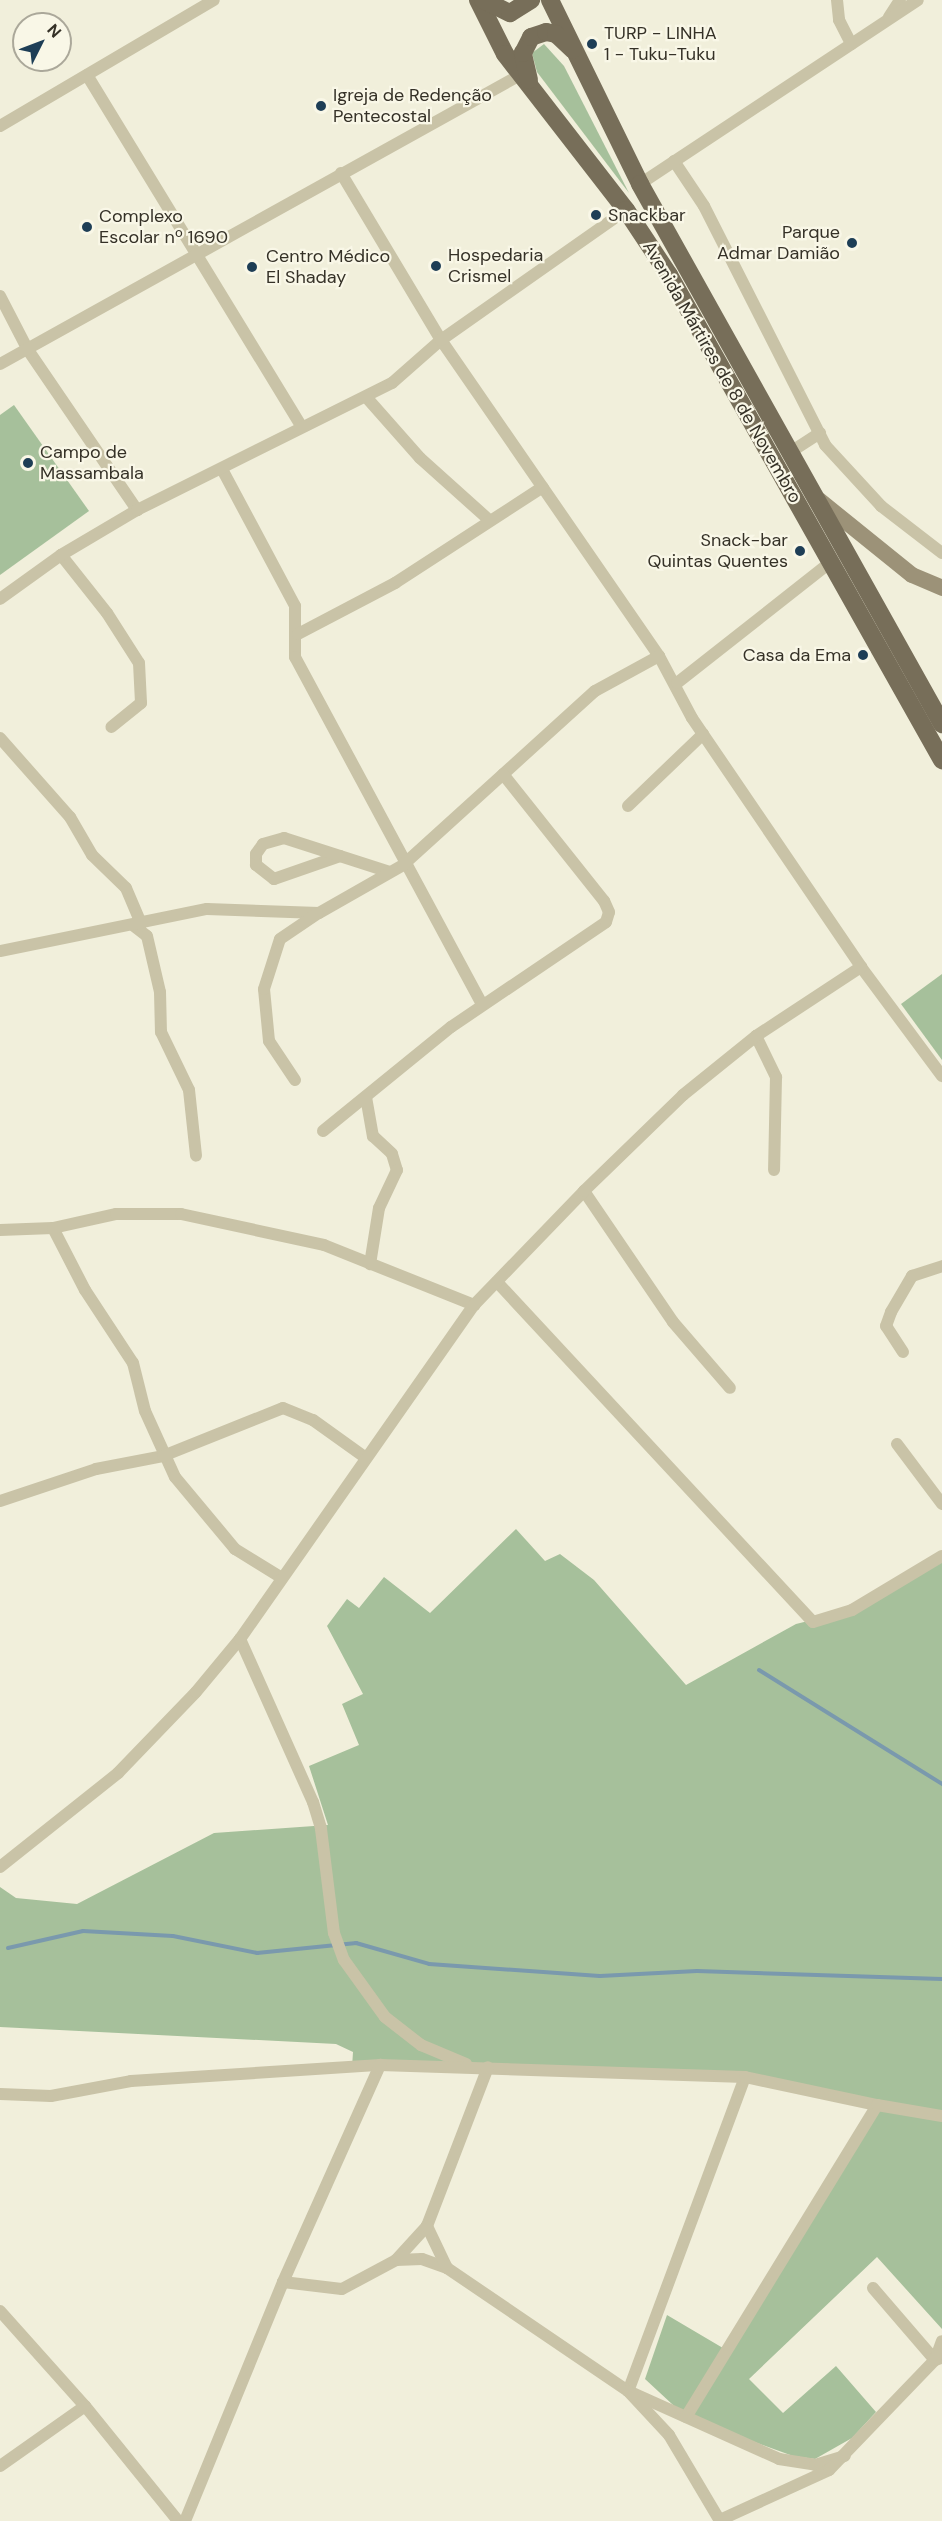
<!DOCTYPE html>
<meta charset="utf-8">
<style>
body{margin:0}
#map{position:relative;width:942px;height:2521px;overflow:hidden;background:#f1efdb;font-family:"DM Sans",sans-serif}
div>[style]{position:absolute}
.green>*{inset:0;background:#a6c09b}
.stream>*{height:4px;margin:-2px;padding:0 2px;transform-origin:2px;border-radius:2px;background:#7a99ad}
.street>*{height:12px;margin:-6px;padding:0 6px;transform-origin:6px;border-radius:6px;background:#c9c3a7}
.secondary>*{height:16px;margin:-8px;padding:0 8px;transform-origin:8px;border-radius:8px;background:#9c9278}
.primary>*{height:18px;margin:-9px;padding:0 9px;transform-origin:9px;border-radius:9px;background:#776e59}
.dots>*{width:16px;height:16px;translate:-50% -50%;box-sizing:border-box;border:3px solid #f9f7e7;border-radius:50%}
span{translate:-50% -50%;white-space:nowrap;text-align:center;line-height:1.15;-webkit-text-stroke:4.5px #f9f7e7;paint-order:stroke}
.poi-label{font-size:18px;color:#353127}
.left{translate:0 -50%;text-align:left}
.right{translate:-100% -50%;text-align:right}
.street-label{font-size:18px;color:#353127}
.north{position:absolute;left:12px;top:12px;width:60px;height:60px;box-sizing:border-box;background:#f9f7e7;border:2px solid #aba89a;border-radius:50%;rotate:48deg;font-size:16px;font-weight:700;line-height:24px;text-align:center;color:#353127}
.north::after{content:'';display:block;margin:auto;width:21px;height:27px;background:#1e3e56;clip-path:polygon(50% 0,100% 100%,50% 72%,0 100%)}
</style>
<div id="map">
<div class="green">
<i style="clip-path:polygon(544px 44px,564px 66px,629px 193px,537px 72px,532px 53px)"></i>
<i style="clip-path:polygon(14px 405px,89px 511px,0 575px,0 415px)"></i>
<i style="clip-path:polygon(942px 974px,942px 1060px,901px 1004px)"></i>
<i style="clip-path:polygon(516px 1529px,545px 1561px,560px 1554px,594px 1580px,686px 1685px,796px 1624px,852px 1610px,942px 1556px,942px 2329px,877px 2257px,749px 2379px,783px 2413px,836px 2366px,876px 2412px,852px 2438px,815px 2459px,793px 2456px,686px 2417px,645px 2379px,667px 2315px,728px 2351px,877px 2105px,745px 2077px,352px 2067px,353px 2052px,336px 2044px,0 2027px,0 1887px,16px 1898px,77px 1904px,214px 1833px,328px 1825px,309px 1766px,359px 1745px,342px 1704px,363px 1694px,327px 1626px,347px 1599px,359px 1608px,384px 1577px,430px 1613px)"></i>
</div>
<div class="stream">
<i style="left:759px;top:1670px;width:216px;rotate:31.9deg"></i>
<i style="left:8px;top:1948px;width:77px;rotate:-12.8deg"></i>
<i style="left:83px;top:1931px;width:90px;rotate:3.2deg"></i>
<i style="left:173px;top:1936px;width:86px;rotate:11.4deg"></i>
<i style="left:257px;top:1953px;width:100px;rotate:-5.8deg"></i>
<i style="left:356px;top:1943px;width:76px;rotate:16deg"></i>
<i style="left:429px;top:1964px;width:171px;rotate:4deg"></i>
<i style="left:600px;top:1976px;width:97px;rotate:-3deg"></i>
<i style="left:697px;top:1971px;width:245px;rotate:1.9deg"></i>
</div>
<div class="street">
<i style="left:837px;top:0;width:20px;rotate:84deg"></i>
<i style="left:839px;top:20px;width:27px;rotate:63deg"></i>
<i style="left:889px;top:17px;width:20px;rotate:-57deg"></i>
<i style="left:87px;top:75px;width:411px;rotate:58.6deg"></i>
<i style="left:0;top:126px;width:248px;rotate:-30.5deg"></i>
<i style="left:674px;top:161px;width:54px;rotate:56.3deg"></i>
<i style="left:704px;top:206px;width:268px;rotate:63.1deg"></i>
<i style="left:825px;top:445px;width:83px;rotate:47.4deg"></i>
<i style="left:881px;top:506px;width:77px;rotate:37.6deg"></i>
<i style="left:341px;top:173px;width:195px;rotate:59.1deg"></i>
<i style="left:441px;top:340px;width:384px;rotate:55.4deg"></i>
<i style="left:659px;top:656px;width:70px;rotate:62deg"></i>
<i style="left:692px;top:718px;width:301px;rotate:55.8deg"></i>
<i style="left:861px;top:967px;width:136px;rotate:53.4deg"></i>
<i style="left:640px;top:184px;width:333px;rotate:-33.5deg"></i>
<i style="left:0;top:296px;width:61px;rotate:62.6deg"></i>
<i style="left:28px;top:350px;width:194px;rotate:55.7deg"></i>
<i style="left:0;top:364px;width:595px;rotate:-29.06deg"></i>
<i style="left:367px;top:398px;width:80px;rotate:48.5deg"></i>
<i style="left:420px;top:458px;width:93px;rotate:41.9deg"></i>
<i style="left:789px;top:453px;width:37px;rotate:-33deg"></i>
<i style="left:223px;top:471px;width:153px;rotate:61.9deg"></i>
<i style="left:295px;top:606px;width:51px;rotate:90deg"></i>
<i style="left:295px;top:657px;width:394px;rotate:61.7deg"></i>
<i style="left:61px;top:555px;width:74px;rotate:51.6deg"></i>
<i style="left:107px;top:613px;width:59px;rotate:57.4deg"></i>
<i style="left:139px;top:663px;width:40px;rotate:87.1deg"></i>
<i style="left:141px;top:703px;width:38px;rotate:141deg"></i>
<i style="left:0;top:599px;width:75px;rotate:-35.8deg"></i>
<i style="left:61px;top:555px;width:88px;rotate:-30.6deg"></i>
<i style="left:137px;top:510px;width:285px;rotate:-26.5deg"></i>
<i style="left:392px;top:383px;width:65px;rotate:-41.3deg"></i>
<i style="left:441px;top:340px;width:226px;rotate:-35.1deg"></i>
<i style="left:298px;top:634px;width:110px;rotate:-27.7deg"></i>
<i style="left:395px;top:583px;width:176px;rotate:-33deg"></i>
<i style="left:677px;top:683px;width:196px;rotate:-38.2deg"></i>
<i style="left:0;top:738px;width:106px;rotate:48.5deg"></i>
<i style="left:70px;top:817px;width:44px;rotate:59.9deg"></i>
<i style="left:92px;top:855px;width:47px;rotate:44.1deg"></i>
<i style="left:126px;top:888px;width:39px;rotate:67deg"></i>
<i style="left:628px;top:806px;width:104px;rotate:-43.8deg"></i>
<i style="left:340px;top:856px;width:70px;rotate:160.8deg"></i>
<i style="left:274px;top:879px;width:23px;rotate:-142deg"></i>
<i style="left:256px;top:865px;width:11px;rotate:-90deg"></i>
<i style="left:256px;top:854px;width:12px;rotate:-55deg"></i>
<i style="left:263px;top:844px;width:22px;rotate:-16deg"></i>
<i style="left:284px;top:838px;width:111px;rotate:17.8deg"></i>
<i style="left:134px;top:926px;width:16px;rotate:38deg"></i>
<i style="left:147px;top:936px;width:57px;rotate:76.9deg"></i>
<i style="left:160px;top:992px;width:40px;rotate:88.6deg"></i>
<i style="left:161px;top:1032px;width:64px;rotate:64.2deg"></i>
<i style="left:189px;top:1090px;width:66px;rotate:83.9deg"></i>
<i style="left:0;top:951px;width:211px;rotate:-11.5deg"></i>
<i style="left:207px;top:909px;width:112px;rotate:2deg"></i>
<i style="left:319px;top:913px;width:97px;rotate:-29.7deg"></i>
<i style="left:403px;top:865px;width:259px;rotate:-42.2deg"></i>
<i style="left:595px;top:691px;width:73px;rotate:-28.7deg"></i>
<i style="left:756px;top:1036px;width:46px;rotate:64deg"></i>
<i style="left:776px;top:1077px;width:93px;rotate:91.2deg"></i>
<i style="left:295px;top:1080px;width:47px;rotate:-123.7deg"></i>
<i style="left:269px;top:1041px;width:52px;rotate:-95.5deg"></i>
<i style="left:264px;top:989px;width:52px;rotate:-72.3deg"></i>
<i style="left:280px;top:939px;width:45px;rotate:-34deg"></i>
<i style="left:366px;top:1097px;width:40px;rotate:80deg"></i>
<i style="left:373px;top:1136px;width:26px;rotate:43deg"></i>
<i style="left:392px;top:1154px;width:17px;rotate:73deg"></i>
<i style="left:397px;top:1170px;width:42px;rotate:115.3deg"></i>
<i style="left:379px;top:1208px;width:57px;rotate:99.1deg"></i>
<i style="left:323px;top:1131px;width:165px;rotate:-39.1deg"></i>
<i style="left:451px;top:1027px;width:187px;rotate:-34.1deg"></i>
<i style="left:606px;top:922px;width:10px;rotate:-73deg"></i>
<i style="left:609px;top:912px;width:12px;rotate:-114deg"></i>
<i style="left:604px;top:901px;width:162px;rotate:-128.5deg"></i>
<i style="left:584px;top:1191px;width:158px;rotate:55.8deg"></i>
<i style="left:673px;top:1322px;width:87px;rotate:49.2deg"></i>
<i style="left:53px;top:1228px;width:70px;rotate:62.7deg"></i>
<i style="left:85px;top:1290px;width:87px;rotate:56.7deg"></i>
<i style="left:133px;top:1363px;width:49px;rotate:76deg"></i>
<i style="left:145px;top:1411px;width:72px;rotate:65.6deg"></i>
<i style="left:175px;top:1477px;width:94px;rotate:50.2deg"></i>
<i style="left:235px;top:1549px;width:55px;rotate:31.7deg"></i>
<i style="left:0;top:1230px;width:53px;rotate:-2.2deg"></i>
<i style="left:53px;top:1228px;width:65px;rotate:-12.5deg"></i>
<i style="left:116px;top:1214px;width:65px"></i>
<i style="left:181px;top:1214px;width:146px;rotate:12.2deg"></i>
<i style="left:324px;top:1245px;width:162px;rotate:21.8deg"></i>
<i style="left:497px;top:1282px;width:464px;rotate:47.1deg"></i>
<i style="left:813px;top:1622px;width:41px;rotate:-17.1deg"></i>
<i style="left:852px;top:1610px;width:105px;rotate:-31deg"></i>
<i style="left:903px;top:1352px;width:31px;rotate:-123deg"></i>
<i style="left:886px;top:1326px;width:15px;rotate:-70deg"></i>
<i style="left:891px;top:1312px;width:42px;rotate:-59.7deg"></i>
<i style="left:912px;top:1276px;width:32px;rotate:-18deg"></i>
<i style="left:897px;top:1444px;width:75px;rotate:53.1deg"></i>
<i style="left:0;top:1501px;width:101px;rotate:-18.4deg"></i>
<i style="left:96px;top:1469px;width:68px;rotate:-11deg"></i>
<i style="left:163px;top:1456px;width:129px;rotate:-21.8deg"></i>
<i style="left:283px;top:1408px;width:32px;rotate:22deg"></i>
<i style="left:313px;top:1420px;width:65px;rotate:35.6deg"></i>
<i style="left:240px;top:1639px;width:179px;rotate:65.9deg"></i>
<i style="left:313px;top:1802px;width:28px;rotate:73deg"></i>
<i style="left:321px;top:1829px;width:105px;rotate:82.9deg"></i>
<i style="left:334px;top:1933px;width:29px;rotate:70deg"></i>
<i style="left:344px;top:1960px;width:70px;rotate:54.3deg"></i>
<i style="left:385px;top:2017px;width:46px;rotate:37.9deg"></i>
<i style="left:421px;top:2045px;width:49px;rotate:22.9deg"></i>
<i style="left:0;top:1867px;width:151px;rotate:-38.5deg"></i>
<i style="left:118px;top:1773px;width:112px;rotate:-46.1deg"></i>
<i style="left:196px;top:1692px;width:69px;rotate:-50.3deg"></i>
<i style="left:240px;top:1639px;width:408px;rotate:-55deg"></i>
<i style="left:474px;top:1305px;width:158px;rotate:-46deg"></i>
<i style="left:584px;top:1191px;width:138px;rotate:-44.1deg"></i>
<i style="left:683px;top:1095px;width:94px;rotate:-38.9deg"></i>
<i style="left:756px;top:1036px;width:126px;rotate:-33.3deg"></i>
<i style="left:745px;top:2077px;width:335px;rotate:110.4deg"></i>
<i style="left:628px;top:2391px;width:166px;rotate:24.2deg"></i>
<i style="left:779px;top:2459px;width:36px;rotate:9deg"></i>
<i style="left:815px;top:2465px;width:31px;rotate:-17deg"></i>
<i style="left:0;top:2094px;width:51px;rotate:2.2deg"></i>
<i style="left:51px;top:2096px;width:81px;rotate:-10.6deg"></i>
<i style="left:131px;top:2081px;width:250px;rotate:-3.7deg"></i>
<i style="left:380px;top:2065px;width:365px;rotate:1.9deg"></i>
<i style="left:745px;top:2077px;width:135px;rotate:12deg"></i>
<i style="left:396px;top:2260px;width:26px;rotate:-2deg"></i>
<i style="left:422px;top:2259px;width:27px;rotate:20deg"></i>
<i style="left:447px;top:2268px;width:219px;rotate:34.2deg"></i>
<i style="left:628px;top:2391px;width:60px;rotate:47deg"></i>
<i style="left:669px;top:2435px;width:100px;rotate:59.3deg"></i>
<i style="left:447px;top:2268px;width:47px;rotate:-115.5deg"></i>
<i style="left:427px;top:2226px;width:170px;rotate:-69deg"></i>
<i style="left:283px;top:2282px;width:59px;rotate:6.8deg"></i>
<i style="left:342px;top:2289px;width:61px;rotate:-28.2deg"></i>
<i style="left:396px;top:2260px;width:46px;rotate:-47.6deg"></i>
<i style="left:873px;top:2288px;width:95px;rotate:49.3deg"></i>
<i style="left:935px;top:2360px;width:6px;rotate:-18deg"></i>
<i style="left:0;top:2311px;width:127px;rotate:48.2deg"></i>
<i style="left:85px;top:2406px;width:148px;rotate:51deg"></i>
<i style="left:686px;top:2417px;width:366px;rotate:-58.5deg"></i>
<i style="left:877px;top:2105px;width:66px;rotate:9.6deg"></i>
<i style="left:0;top:2466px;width:104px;rotate:-35.2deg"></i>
<i style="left:720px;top:2520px;width:120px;rotate:-24.6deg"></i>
<i style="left:829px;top:2470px;width:153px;rotate:-46.1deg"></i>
<i style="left:935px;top:2360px;width:20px;rotate:-70deg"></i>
<i style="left:185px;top:2521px;width:258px;rotate:-67.7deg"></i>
<i style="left:283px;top:2282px;width:238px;rotate:-65.9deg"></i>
</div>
<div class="secondary">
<i style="left:819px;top:500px;width:119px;rotate:38.9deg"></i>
<i style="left:912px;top:575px;width:33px;rotate:23deg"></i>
</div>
<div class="primary">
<i style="left:478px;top:0;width:60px;rotate:63.4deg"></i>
<i style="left:505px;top:54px;width:197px;rotate:52.2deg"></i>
<i style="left:626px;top:210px;width:78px;rotate:56.5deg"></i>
<i style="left:669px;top:275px;width:557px;rotate:60.63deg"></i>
<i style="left:483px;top:0;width:30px;rotate:26deg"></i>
<i style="left:510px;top:13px;width:25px;rotate:-32deg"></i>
<i style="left:550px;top:0;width:205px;rotate:63.9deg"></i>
<i style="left:640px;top:184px;width:619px;rotate:60.78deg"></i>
<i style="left:529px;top:80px;width:28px;rotate:-103deg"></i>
<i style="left:523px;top:53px;width:18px;rotate:-63deg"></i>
<i style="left:531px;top:37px;width:16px;rotate:-18deg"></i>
<i style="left:546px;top:32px;width:10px;rotate:11deg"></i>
<i style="left:556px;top:34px;width:23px;rotate:43deg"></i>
</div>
<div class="dots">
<i style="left:592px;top:44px;background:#1e3e56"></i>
<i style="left:321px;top:106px;background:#1e3e56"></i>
<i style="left:596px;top:215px;background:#1e3e56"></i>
<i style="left:87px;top:227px;background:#1e3e56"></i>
<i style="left:852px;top:243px;background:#1e3e56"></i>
<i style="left:436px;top:266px;background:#1e3e56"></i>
<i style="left:252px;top:267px;background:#1e3e56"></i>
<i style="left:28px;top:463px;background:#1e3e56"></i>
<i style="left:800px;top:551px;background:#1e3e56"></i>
<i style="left:863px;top:655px;background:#1e3e56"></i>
</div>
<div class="poi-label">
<span class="left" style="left:604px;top:44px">TURP - LINHA<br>1 - Tuku-Tuku</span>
<span class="left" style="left:333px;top:106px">Igreja de Redenção<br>Pentecostal</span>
<span class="left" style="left:608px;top:215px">Snackbar</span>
<span class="left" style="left:99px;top:227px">Complexo<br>Escolar nº 1690</span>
<span class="right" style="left:840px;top:243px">Parque<br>Admar Damião</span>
<span class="left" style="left:448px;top:266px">Hospedaria<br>Crismel</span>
<span class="left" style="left:266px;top:267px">Centro Médico<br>El Shaday</span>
<span class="left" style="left:40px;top:463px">Campo de<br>Massambala</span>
<span class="right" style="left:788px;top:551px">Snack-bar<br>Quintas Quentes</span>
<span class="right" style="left:851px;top:655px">Casa da Ema</span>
</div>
<div class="street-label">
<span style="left:722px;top:372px;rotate:60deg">Avenida Mártires de 8 de Novembro</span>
</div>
<div class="north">N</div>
</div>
